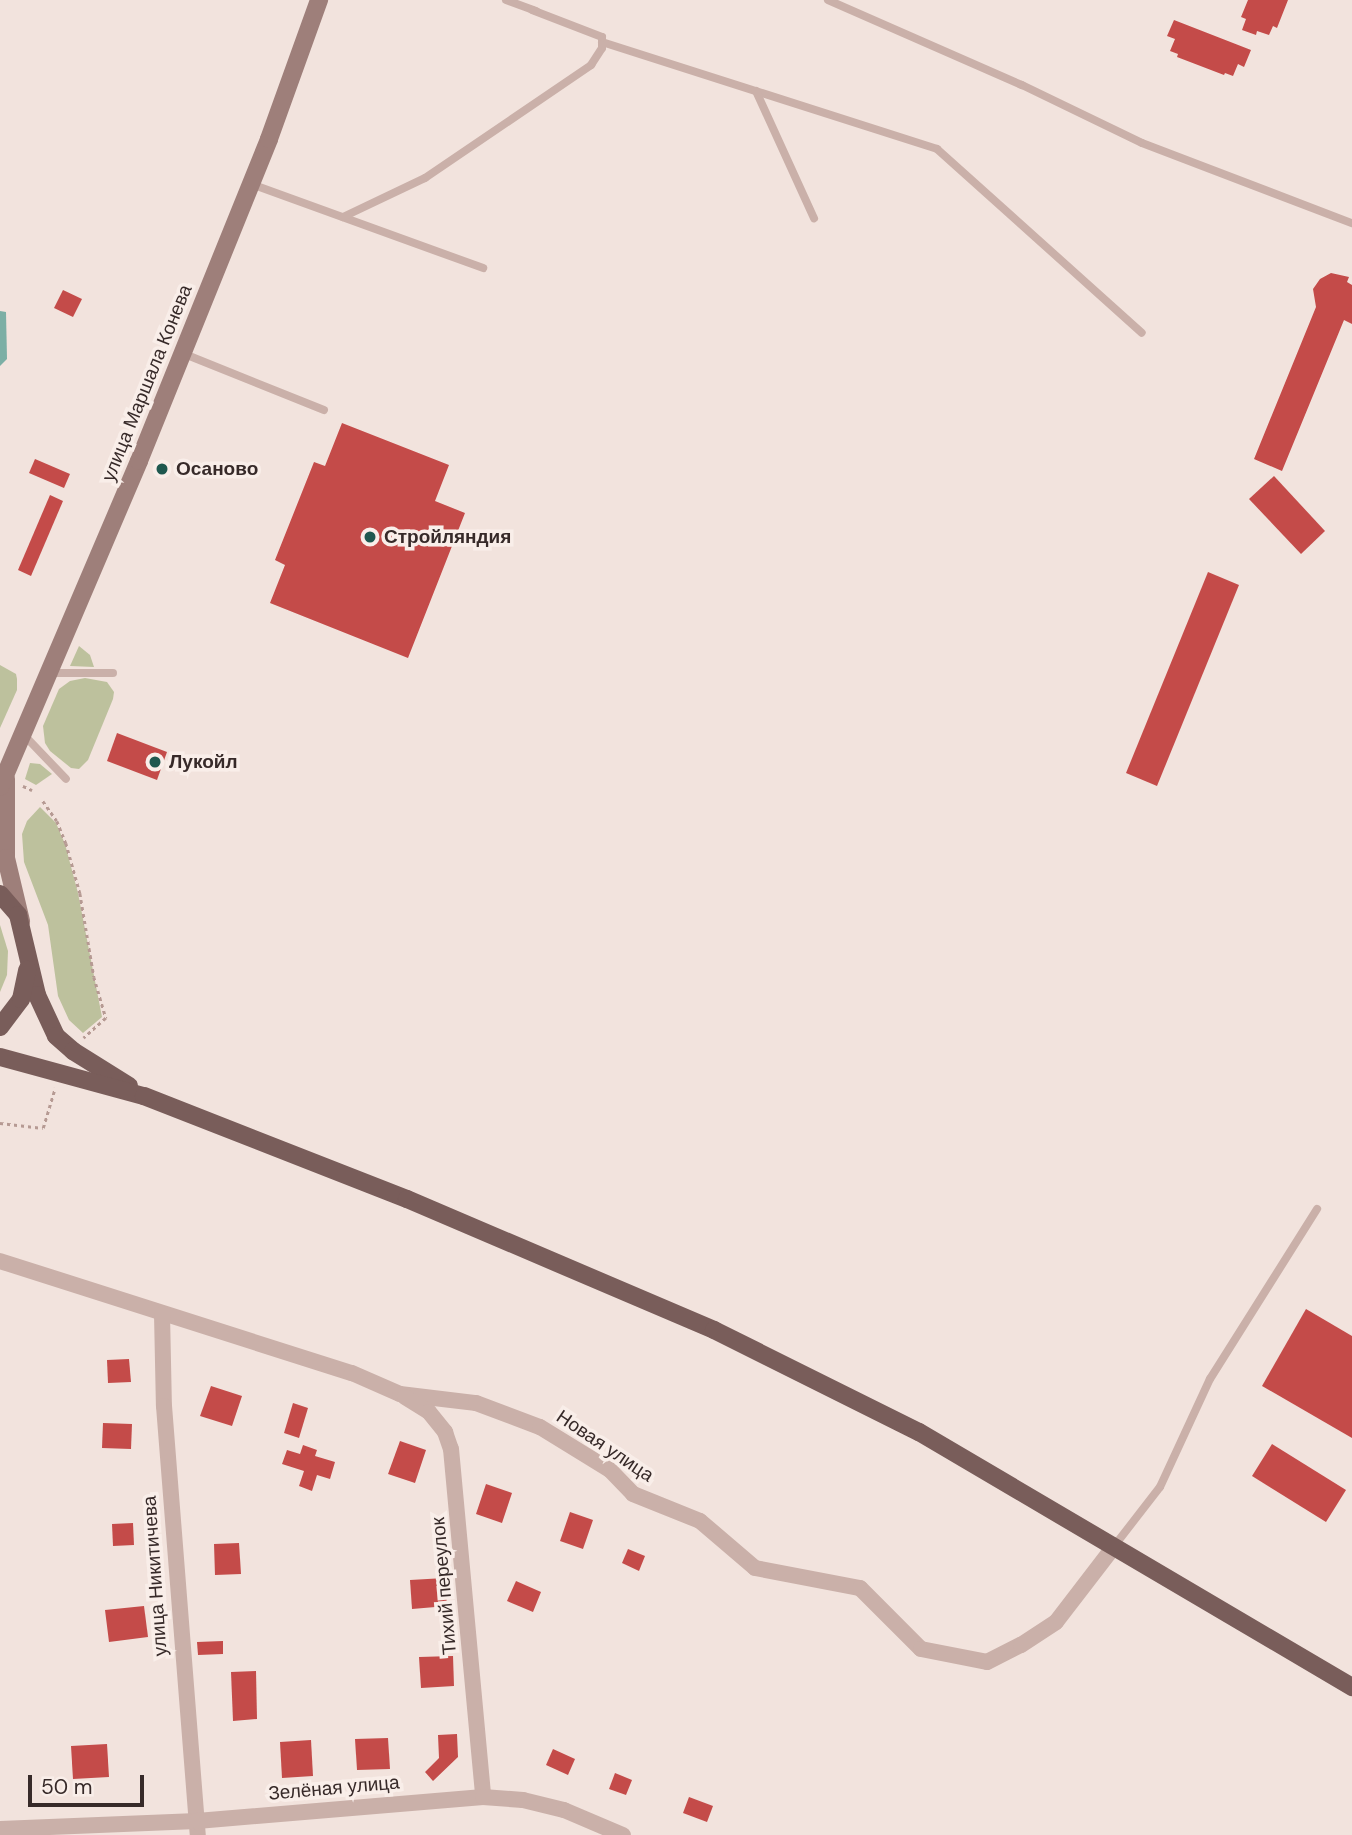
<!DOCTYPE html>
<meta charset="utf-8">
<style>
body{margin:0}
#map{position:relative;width:1352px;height:1835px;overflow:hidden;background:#f2e3dd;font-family:"DM Sans",sans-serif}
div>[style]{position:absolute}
.green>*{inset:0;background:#bdc19d}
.water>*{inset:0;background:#7cafa5}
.building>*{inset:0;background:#c44b49}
.path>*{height:2.5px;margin-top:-1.25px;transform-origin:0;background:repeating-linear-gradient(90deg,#b69a93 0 3.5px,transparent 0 7px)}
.lane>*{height:8px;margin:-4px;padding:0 4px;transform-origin:4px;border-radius:4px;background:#cab0a9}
.street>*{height:16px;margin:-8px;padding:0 8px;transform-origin:8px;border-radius:8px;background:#cab0a9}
.secondary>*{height:18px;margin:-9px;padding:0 9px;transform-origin:9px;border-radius:9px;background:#9e7f7a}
.primary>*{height:18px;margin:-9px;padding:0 9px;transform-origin:9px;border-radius:9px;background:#795d5a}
.dots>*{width:19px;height:19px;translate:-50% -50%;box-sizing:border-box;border:4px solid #f9eee9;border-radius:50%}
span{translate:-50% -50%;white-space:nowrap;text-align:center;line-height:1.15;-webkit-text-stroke:7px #f9eee9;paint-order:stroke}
.street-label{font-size:19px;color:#372a29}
.poi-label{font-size:19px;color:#372a29;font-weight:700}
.left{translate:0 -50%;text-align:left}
.scale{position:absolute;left:28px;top:1775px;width:116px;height:32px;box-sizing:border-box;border:4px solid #372a29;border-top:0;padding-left:9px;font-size:21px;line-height:24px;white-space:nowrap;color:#372a29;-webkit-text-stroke:5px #f9eee9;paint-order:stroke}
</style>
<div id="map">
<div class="green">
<i style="clip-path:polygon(79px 646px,90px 655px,94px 667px,70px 666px)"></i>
<i style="clip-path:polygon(0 665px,16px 674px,17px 679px,17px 690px,0 728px)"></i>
<i style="clip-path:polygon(85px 678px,107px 682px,114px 692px,113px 699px,88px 760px,79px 769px,71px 768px,50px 751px,45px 743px,43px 726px,59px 689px,70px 681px)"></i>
<i style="clip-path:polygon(30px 763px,40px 764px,52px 774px,36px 785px,25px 779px)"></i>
<i style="clip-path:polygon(40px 807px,56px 823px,65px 844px,78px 893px,102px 1017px,83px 1033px,69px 1020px,58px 996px,48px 925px,24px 862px,22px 834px,27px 821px)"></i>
<i style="clip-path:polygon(0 925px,8px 951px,7px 975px,0 992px)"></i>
</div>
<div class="water">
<i style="clip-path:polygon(0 311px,6px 312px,7px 359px,0 366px)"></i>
</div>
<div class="building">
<i style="clip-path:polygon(1248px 0,1288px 0,1277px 28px,1273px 26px,1269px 35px,1257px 31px,1256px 35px,1242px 30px,1246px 19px,1241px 17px)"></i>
<i style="clip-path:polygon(1174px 20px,1251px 50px,1244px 67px,1238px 64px,1233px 76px,1225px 73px,1224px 75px,1177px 57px,1178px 54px,1170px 51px,1175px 39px,1167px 36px)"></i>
<i style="clip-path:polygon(1331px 273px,1349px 277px,1347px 282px,1352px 285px,1352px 324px,1344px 320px,1282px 471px,1254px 459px,1316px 307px,1313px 289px,1320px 279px)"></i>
<i style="clip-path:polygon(63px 290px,82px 299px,73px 317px,54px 308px)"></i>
<i style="clip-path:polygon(342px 423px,449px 465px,435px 501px,465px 513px,408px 658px,270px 603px,285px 565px,275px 560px,314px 462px,325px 466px)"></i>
<i style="clip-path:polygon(35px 459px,70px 474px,64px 488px,29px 473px)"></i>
<i style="clip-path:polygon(1274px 476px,1325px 531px,1301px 554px,1249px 499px)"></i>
<i style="clip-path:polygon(50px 495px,63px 501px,31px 576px,18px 570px)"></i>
<i style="clip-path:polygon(1208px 572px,1239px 585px,1157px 786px,1126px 773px)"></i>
<i style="clip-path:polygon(117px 733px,167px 752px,157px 780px,107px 761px)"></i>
<i style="clip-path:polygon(1306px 1309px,1352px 1336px,1352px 1438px,1262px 1386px)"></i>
<i style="clip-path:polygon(129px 1359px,131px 1382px,108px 1383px,107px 1360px)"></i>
<i style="clip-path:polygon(211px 1386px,242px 1396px,232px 1426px,200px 1416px)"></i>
<i style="clip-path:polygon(293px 1403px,308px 1408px,299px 1438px,284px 1433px)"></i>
<i style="clip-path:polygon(103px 1423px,132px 1424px,131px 1449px,102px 1448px)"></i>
<i style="clip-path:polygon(400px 1441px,426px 1450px,415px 1483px,388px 1474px)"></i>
<i style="clip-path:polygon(1272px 1444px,1346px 1490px,1326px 1522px,1252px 1476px)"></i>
<i style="clip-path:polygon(303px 1445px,317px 1450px,315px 1456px,335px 1462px,330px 1479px,317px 1475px,312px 1491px,299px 1486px,304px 1471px,282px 1464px,287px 1450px,300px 1454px)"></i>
<i style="clip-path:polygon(486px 1484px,512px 1493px,502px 1523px,476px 1514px)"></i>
<i style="clip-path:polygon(570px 1512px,593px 1520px,583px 1549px,560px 1541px)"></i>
<i style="clip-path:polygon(133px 1523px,134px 1545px,113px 1546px,112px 1524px)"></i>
<i style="clip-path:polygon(239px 1543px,241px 1574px,215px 1575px,214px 1544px)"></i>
<i style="clip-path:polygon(628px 1549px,645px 1556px,639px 1571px,622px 1563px)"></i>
<i style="clip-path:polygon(445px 1578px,447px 1606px,412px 1609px,410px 1580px)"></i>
<i style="clip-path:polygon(516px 1581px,541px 1592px,533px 1612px,507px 1601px)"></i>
<i style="clip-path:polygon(144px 1606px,148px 1637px,109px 1642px,105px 1610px)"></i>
<i style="clip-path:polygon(223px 1641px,223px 1654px,198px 1655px,197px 1642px)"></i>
<i style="clip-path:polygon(453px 1656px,454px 1686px,421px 1688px,419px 1657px)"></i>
<i style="clip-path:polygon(256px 1671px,257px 1719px,233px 1721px,231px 1672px)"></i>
<i style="clip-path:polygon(457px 1734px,458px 1757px,433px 1781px,425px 1772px,439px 1758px,438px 1735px)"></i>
<i style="clip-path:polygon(388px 1738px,390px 1769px,357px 1770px,355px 1739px)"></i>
<i style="clip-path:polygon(311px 1740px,313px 1776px,282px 1778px,280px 1742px)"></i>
<i style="clip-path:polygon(107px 1744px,109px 1777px,73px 1779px,71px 1746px)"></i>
<i style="clip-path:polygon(553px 1749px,575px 1759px,568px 1775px,546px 1765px)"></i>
<i style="clip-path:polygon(615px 1773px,632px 1780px,626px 1795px,609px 1789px)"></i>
<i style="clip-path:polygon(689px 1797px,713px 1806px,707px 1822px,683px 1813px)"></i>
</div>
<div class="path">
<i style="left:23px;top:786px;width:10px;rotate:24deg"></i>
<i style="left:43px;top:801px;width:24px;rotate:55deg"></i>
<i style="left:57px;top:821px;width:24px;rotate:68deg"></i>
<i style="left:66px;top:843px;width:52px;rotate:74.4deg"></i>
<i style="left:80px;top:893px;width:85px;rotate:80.5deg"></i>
<i style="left:94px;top:977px;width:43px;rotate:73.7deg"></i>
<i style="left:106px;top:1018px;width:30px;rotate:138deg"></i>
<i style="left:0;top:1123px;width:43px;rotate:6.6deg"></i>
<i style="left:43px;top:1128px;width:42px;rotate:-73.3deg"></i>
</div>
<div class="lane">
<i style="left:506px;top:0;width:32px;rotate:20deg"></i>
<i style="left:828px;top:0;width:212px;rotate:23.7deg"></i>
<i style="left:1022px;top:85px;width:133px;rotate:25.8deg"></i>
<i style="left:1142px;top:143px;width:225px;rotate:20.9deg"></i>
<i style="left:602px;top:42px;width:352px;rotate:17.7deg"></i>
<i style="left:937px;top:149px;width:275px;rotate:41.9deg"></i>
<i style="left:756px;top:91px;width:140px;rotate:65.5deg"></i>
<i style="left:251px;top:184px;width:247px;rotate:19.9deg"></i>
<i style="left:343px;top:217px;width:91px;rotate:-25.4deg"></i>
<i style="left:425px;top:178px;width:201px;rotate:-34.2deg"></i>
<i style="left:591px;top:65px;width:20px;rotate:-57deg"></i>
<i style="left:602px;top:48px;width:11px;rotate:-90deg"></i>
<i style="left:602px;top:37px;width:75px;rotate:-158.9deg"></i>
<i style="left:182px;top:353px;width:153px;rotate:21.9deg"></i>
<i style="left:50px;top:673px;width:63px"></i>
<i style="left:23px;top:734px;width:62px;rotate:46.3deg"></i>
<i style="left:1115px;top:1545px;width:73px;rotate:-52.2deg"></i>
<i style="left:1160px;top:1487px;width:119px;rotate:-65.2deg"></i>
<i style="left:1210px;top:1379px;width:201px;rotate:-57.8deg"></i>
</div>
<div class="street">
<i style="left:0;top:1261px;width:369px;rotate:17.7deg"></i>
<i style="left:352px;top:1373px;width:52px;rotate:23.6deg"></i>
<i style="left:400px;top:1394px;width:77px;rotate:6.8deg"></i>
<i style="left:476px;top:1403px;width:68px;rotate:20.6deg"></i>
<i style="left:540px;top:1427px;width:82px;rotate:31.6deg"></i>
<i style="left:610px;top:1470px;width:33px;rotate:46deg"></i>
<i style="left:633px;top:1494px;width:72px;rotate:21.9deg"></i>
<i style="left:700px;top:1521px;width:72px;rotate:40.5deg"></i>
<i style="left:755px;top:1568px;width:107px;rotate:10.8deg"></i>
<i style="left:860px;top:1588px;width:86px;rotate:45deg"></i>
<i style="left:921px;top:1649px;width:67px;rotate:11.1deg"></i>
<i style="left:987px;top:1662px;width:38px;rotate:-27deg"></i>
<i style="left:1021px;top:1645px;width:42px;rotate:-33.3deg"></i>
<i style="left:1056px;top:1622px;width:97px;rotate:-52.5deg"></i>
<i style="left:162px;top:1314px;width:92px;rotate:88.8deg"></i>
<i style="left:164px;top:1406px;width:430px;rotate:85.5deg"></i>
<i style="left:405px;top:1397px;width:28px;rotate:32deg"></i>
<i style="left:429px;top:1412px;width:26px;rotate:51deg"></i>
<i style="left:445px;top:1432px;width:18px;rotate:71deg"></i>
<i style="left:451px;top:1449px;width:349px;rotate:84.7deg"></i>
<i style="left:0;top:1829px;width:197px;rotate:-2.3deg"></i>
<i style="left:197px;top:1821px;width:287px;rotate:-4.8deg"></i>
<i style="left:483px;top:1797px;width:40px;rotate:4.3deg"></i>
<i style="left:523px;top:1800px;width:42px;rotate:13.7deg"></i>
<i style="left:564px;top:1810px;width:64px;rotate:23deg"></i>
</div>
<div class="secondary">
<i style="left:6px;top:779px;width:79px;rotate:90deg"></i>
<i style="left:6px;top:858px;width:65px;rotate:76.6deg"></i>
<i style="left:0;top:787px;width:354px;rotate:-66.9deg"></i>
<i style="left:139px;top:461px;width:347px;rotate:-68deg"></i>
<i style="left:269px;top:139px;width:148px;rotate:-70.2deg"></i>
</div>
<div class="primary">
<i style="left:0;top:894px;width:28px;rotate:49deg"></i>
<i style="left:18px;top:915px;width:82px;rotate:76.6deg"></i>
<i style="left:37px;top:995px;width:45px;rotate:65.1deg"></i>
<i style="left:56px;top:1036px;width:23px;rotate:41deg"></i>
<i style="left:73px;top:1051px;width:66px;rotate:32deg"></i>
<i style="left:0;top:1027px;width:35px;rotate:-53deg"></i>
<i style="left:21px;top:999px;width:30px;rotate:-78deg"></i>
<i style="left:0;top:1057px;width:149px;rotate:15.2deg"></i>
<i style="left:144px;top:1096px;width:282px;rotate:21.4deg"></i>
<i style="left:407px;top:1199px;width:334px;rotate:23.1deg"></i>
<i style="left:714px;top:1330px;width:229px;rotate:26.5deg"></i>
<i style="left:919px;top:1432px;width:503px;rotate:30.49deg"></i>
</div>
<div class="dots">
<i style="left:162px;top:469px;background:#1f584f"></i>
<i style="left:370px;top:537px;background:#1f584f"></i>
<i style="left:155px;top:762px;background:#1f584f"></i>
</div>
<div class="street-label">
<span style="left:147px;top:383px;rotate:-68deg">улица Маршала Конева</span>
<span style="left:605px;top:1446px;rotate:34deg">Новая улица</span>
<span style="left:155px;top:1576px;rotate:-94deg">улица Никитичева</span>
<span style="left:444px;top:1586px;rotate:-95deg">Тихий переулок</span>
<span style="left:334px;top:1788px;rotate:-5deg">Зелёная улица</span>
</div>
<div class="poi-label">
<span class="left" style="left:176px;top:469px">Осаново</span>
<span class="left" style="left:384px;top:537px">Стройляндия</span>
<span class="left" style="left:169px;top:762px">Лукойл</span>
</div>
<div class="scale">50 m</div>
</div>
